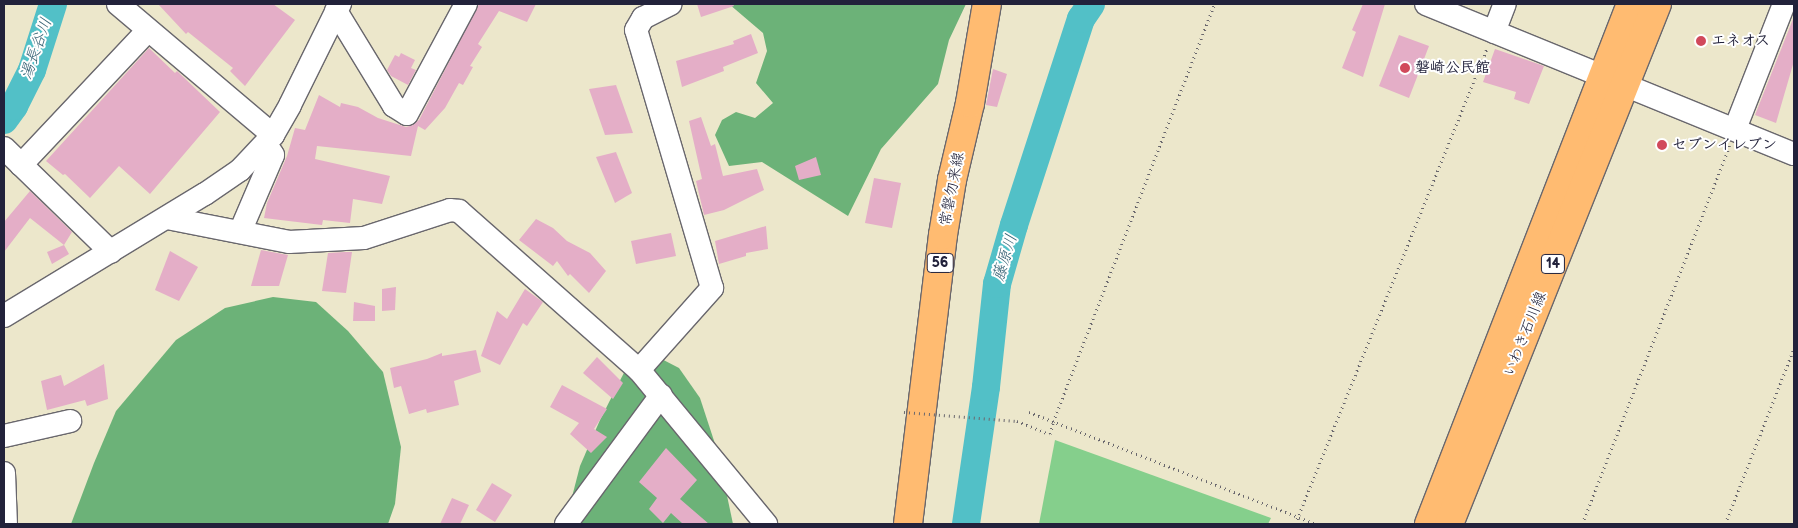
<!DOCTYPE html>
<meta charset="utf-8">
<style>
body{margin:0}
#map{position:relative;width:1798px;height:528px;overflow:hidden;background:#ece7cb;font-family:"Balsamiq Sans","Klee One",sans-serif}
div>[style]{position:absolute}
.green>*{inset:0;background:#85cf8c}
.forest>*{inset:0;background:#6cb278}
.river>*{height:28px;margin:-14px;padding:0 14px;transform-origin:14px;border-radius:14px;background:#52c0c7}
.building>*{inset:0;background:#e4aec7}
.path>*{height:2.5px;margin-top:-1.25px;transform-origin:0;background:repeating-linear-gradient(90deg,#69676d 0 1px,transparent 0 5px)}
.roads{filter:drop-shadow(1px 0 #69676d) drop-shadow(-1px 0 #69676d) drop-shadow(0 1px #69676d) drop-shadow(0 -1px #69676d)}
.minor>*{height:22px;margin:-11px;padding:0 11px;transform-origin:11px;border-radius:11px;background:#fff}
.major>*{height:28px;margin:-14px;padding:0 14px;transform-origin:14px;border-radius:14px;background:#ffbb71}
.path-bridge>*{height:2.5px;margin-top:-1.25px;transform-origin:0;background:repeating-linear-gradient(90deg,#69676d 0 1px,transparent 0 5px)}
.dots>*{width:14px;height:14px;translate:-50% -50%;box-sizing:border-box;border:2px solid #fff;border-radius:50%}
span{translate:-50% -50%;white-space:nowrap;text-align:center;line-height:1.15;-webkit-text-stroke:4px #fff;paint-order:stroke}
.shield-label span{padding:1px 4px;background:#fff;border:1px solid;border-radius:4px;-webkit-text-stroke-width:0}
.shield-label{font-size:14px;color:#22223b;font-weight:700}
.poi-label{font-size:15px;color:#22223b;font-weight:700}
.left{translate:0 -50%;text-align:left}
.street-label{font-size:15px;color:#22223b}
.water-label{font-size:16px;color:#356173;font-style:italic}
.frame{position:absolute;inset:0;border:5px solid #22223b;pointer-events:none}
</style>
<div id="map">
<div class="green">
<i style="clip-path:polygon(1055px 440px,1271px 518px,1268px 524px,1039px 524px)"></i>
</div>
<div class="forest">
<i style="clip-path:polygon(729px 4px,966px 4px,949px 40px,938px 84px,881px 149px,848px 216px,762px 162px,729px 166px,715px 135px,722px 120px,736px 112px,755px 118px,773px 103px,756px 83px,767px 51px,763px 33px)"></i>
<i style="clip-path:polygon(273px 297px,316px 302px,348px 331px,383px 372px,401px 447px,395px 504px,388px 524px,71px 524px,94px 463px,116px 411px,176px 340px,225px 308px)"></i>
<i style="clip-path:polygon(650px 353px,679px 368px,700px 398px,718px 453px,733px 524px,565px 524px,580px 466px,600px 420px,632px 357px)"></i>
</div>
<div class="river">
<i style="left:4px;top:120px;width:17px;rotate:-54deg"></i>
<i style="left:14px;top:106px;width:40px;rotate:-63.4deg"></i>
<i style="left:32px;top:70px;width:69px;rotate:-72.3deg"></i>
<i style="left:966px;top:524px;width:138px;rotate:-81.7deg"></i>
<i style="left:986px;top:387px;width:104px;rotate:-83.9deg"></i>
<i style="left:997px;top:284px;width:61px;rotate:-73.9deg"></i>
<i style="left:1014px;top:225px;width:217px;rotate:-72deg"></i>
<i style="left:1081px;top:19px;width:18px;rotate:-56deg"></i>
</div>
<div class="building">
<i style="clip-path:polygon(158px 4px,273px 4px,295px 20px,245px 86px,230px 71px,233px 68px,188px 32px,186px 34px)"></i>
<i style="clip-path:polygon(479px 4px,536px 4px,527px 22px,499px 11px,478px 44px,482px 47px,470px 66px,473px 67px,463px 85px,459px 83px,445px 108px,425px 130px,418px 126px,411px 156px,317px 146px,315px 159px,390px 176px,382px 204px,353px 199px,350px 223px,323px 220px,322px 225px,264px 218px,267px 203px,287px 156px,295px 128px,305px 130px,319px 95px,340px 107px,341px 103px,358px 107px,378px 118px,406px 127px,413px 125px,419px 120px)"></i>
<i style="clip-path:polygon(697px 4px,733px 4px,734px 6px,701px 17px)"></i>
<i style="clip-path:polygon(1363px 4px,1385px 4px,1363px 77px,1342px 68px,1356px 32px,1352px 30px)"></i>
<i style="clip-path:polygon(1793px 19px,1794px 61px,1776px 123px,1755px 115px)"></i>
<i style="clip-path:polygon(751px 34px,758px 53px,723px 67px,724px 71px,682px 87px,676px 61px,734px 44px,733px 41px)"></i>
<i style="clip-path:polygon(1399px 35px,1429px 46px,1409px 98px,1379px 86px)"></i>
<i style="clip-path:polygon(149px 48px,175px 73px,177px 71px,220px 112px,150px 194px,119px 166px,90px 198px,65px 174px,63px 175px,46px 161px)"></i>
<i style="clip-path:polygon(1495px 49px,1544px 66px,1529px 104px,1514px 99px,1516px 92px,1483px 82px)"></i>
<i style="clip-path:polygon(401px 53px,415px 60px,411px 68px,416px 70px,408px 85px,391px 76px,387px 70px,395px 55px,399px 57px)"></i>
<i style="clip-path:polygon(993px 69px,1007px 74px,997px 107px,986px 105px)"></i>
<i style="clip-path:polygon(616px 85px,633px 133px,605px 135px,589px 89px)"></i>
<i style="clip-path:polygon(701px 117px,711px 146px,715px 144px,723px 176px,757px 169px,764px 190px,724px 210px,704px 215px,696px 181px,702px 179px,689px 121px)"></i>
<i style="clip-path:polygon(616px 152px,632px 193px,615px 203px,596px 157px)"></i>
<i style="clip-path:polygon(816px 157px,821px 175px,799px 180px,795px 166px)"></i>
<i style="clip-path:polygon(874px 178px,901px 183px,892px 228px,865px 223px)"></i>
<i style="clip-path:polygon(30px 191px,72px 232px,64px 245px,30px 218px,4px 252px,4px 222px)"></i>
<i style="clip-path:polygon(536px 219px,553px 228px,567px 241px,590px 253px,606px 271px,589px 293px,570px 274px,568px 276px,557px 261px,553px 266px,519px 240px)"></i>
<i style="clip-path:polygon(766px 226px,768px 249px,746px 253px,746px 256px,719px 264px,715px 241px)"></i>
<i style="clip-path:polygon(671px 233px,676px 256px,636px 264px,631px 241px)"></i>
<i style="clip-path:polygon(64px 245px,69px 254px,52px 264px,47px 252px)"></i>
<i style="clip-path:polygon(261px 250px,288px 255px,279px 286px,251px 286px)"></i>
<i style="clip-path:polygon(170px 251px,198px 267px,179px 301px,155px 290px)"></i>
<i style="clip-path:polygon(345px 252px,352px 252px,346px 293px,322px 291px,328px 253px)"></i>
<i style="clip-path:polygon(396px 287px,395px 310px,382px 311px,382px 289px)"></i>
<i style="clip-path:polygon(525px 289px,543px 302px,527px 326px,523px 323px,500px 365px,481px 356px,497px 311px,507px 319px)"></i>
<i style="clip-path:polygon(354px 302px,375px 306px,375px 321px,353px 321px)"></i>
<i style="clip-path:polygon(476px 350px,481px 372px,454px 381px,459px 405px,427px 413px,426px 409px,409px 414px,401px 386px,394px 388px,390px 368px,427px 359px,442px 353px,442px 356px)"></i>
<i style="clip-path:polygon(597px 357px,623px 383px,613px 399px,583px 373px)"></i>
<i style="clip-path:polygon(104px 364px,108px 399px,87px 406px,85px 400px,47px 410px,41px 381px,61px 375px,64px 386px)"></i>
<i style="clip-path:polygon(562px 385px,607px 409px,594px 429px,607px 437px,591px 453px,570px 434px,579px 423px,550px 407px)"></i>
<i style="clip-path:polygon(666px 448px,697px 480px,680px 499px,709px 524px,683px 524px,671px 513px,663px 523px,649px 509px,657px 498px,639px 482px)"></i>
<i style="clip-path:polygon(492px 483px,512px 495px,495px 522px,476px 510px)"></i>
<i style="clip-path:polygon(452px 498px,469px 505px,460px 524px,440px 524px)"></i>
</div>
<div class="path">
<i style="left:1029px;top:412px;width:308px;rotate:21.3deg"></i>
<i style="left:1017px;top:421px;width:35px;rotate:22deg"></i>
<i style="left:1050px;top:434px;width:12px;rotate:-76deg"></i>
<i style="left:1053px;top:422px;width:448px;rotate:-68.9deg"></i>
<i style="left:1295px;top:524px;width:513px;rotate:-68.03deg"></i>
<i style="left:1582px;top:524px;width:406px;rotate:-68.7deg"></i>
<i style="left:1725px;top:524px;width:189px;rotate:-68.6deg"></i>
</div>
<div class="roads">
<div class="minor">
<i style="left:118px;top:4px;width:203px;rotate:40.2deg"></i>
<i style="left:1426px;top:4px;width:397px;rotate:22.2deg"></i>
<i style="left:336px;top:11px;width:111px;rotate:58.6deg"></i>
<i style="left:394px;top:106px;width:15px;rotate:32deg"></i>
<i style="left:407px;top:114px;width:125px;rotate:-61.8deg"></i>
<i style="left:1494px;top:32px;width:30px;rotate:-69deg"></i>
<i style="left:1735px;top:129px;width:134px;rotate:-68.6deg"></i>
<i style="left:4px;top:148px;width:149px;rotate:44.2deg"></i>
<i style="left:21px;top:165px;width:185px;rotate:-46.7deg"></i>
<i style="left:167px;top:218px;width:124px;rotate:11.1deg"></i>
<i style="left:289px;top:242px;width:75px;rotate:-3.1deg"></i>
<i style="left:364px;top:238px;width:90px;rotate:-18deg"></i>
<i style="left:450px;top:210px;width:9px;rotate:6deg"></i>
<i style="left:459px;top:211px;width:240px;rotate:41.5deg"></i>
<i style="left:639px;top:370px;width:200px;rotate:50.5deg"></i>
<i style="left:240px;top:232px;width:84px;rotate:-66.8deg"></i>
<i style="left:273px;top:155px;width:13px;rotate:-122deg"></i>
<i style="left:4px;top:316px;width:235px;rotate:-31.3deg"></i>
<i style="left:205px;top:194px;width:42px;rotate:-34.4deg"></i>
<i style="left:240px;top:170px;width:48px;rotate:-46.7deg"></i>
<i style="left:273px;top:135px;width:34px;rotate:-60deg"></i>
<i style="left:290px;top:105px;width:113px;rotate:-63.7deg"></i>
<i style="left:639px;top:370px;width:110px;rotate:-48.3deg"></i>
<i style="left:712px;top:288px;width:269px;rotate:-106.4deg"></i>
<i style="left:636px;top:30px;width:14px;rotate:-60deg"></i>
<i style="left:643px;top:18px;width:31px;rotate:-27deg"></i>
<i style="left:4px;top:436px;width:68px;rotate:-12.8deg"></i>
<i style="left:4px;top:473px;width:51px;rotate:87.8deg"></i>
<i style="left:566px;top:524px;width:160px;rotate:-53.6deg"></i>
</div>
<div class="major">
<i style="left:908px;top:524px;width:291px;rotate:-83.1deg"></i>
<i style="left:943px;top:235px;width:56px;rotate:-80.7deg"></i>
<i style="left:952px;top:180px;width:79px;rotate:-76.8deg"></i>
<i style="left:970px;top:103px;width:100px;rotate:-80.3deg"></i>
<i style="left:1429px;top:524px;width:558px;rotate:-68.77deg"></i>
<i style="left:1449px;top:524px;width:560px;rotate:-68.2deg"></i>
</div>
</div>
<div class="path-bridge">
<i style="left:904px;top:412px;width:113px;rotate:4.6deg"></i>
</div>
<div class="dots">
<i style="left:1701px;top:41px;background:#d1495b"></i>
<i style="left:1405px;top:68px;background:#d1495b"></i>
<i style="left:1662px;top:145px;background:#d1495b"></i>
</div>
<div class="shield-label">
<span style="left:940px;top:263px">56</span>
<span style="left:1553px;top:264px">14</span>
</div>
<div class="poi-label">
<span class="left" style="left:1711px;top:41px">エネオス</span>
<span class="left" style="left:1415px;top:68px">磐崎公民館</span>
<span class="left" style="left:1672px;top:145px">セブンイレブン</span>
</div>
<div class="street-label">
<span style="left:952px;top:189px;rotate:-79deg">常磐勿来線</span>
<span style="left:1525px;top:334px;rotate:-68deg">いわき石川線</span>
</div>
<div class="water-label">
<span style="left:37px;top:49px;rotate:-70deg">湯長谷川</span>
<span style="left:1006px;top:258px;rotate:-73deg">藤原川</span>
</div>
<div class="frame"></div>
</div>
